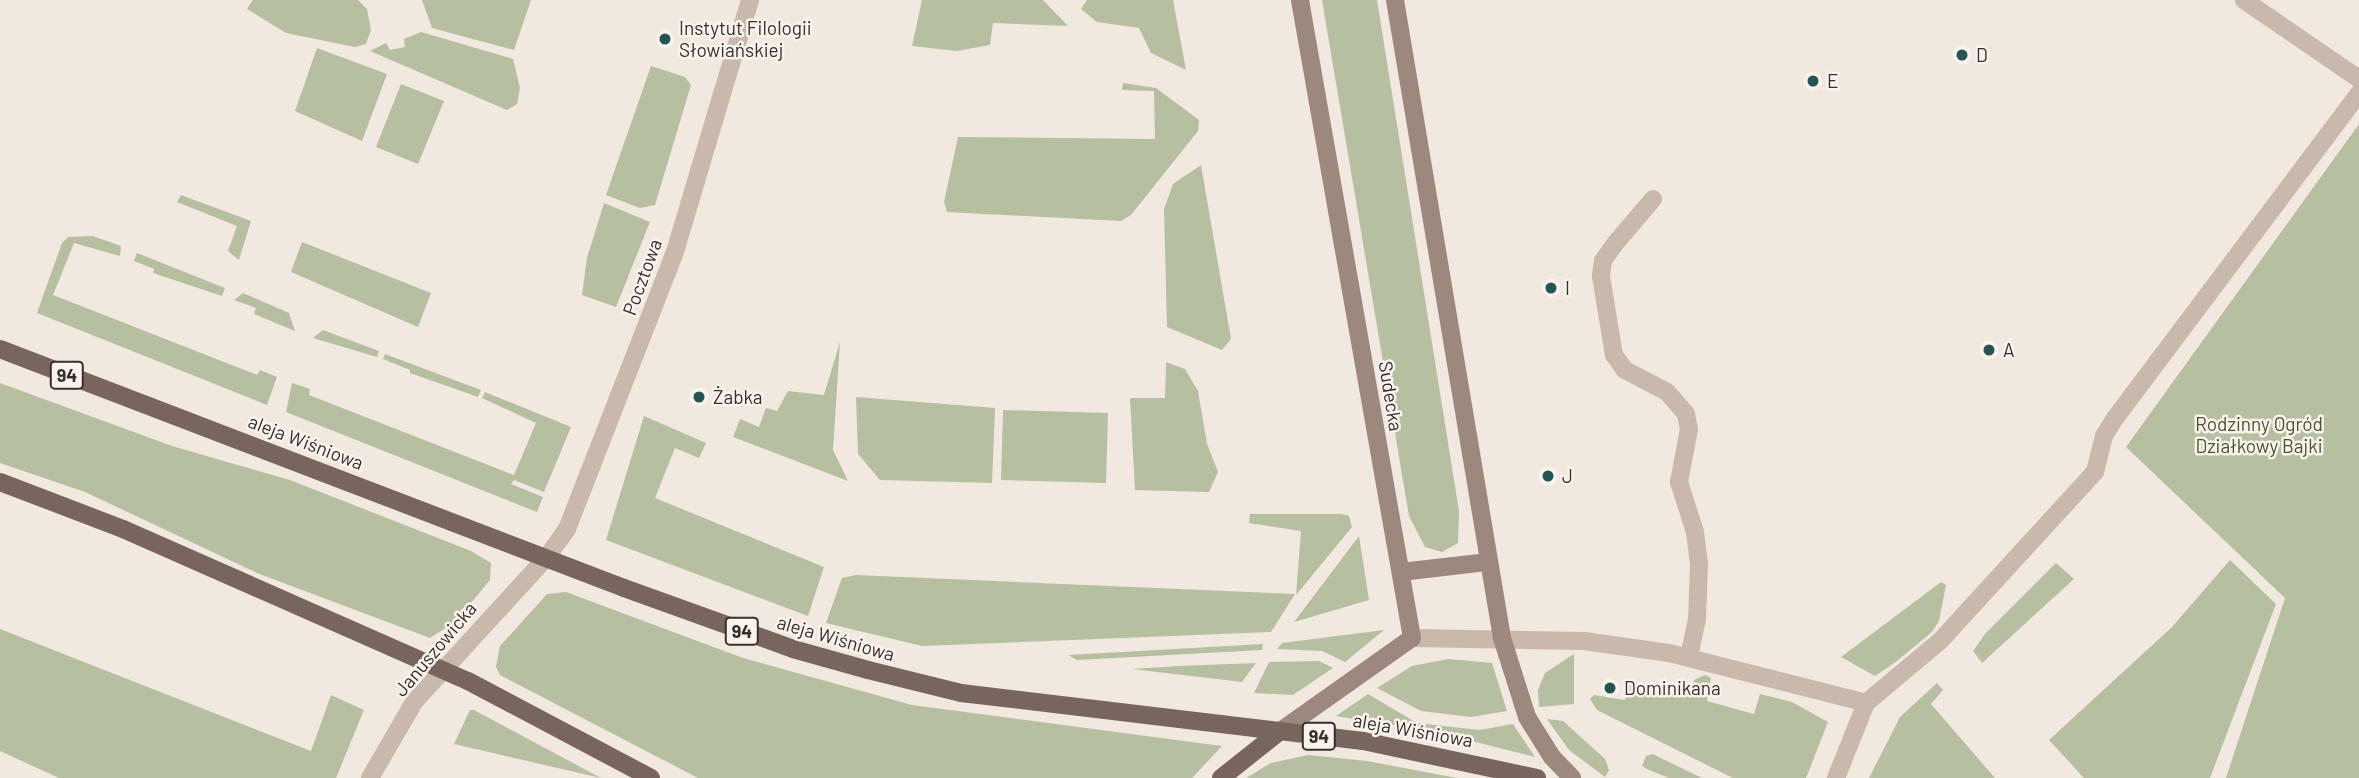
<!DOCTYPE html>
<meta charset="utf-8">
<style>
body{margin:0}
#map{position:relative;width:2359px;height:778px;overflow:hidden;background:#f1e8e0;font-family:Barlow,sans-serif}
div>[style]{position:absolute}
.green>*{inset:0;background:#b7bfa1}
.street>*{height:18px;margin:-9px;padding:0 9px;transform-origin:9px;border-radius:9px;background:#c9b8ac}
.secondary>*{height:18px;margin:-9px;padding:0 9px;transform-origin:9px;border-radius:9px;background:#9c887e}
.primary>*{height:18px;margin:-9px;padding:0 9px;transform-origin:9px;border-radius:9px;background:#78655d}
.dots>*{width:19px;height:19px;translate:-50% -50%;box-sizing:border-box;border:4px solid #f9f3ec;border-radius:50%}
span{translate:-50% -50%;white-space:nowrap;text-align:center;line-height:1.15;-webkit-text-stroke:5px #f9f3ec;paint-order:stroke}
.shield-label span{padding:2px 5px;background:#f9f3ec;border:2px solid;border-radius:5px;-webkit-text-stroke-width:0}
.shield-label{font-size:18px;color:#382e2b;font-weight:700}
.poi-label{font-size:19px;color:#382e2b}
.left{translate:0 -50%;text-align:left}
.street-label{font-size:19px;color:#382e2b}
.park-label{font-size:19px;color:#495430}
</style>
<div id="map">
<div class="green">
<i style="clip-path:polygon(253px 0,358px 0,367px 9px,371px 30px,366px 44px,355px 47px,286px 33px,247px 9px)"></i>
<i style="clip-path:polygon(422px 0,531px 0,514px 50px,432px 28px)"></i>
<i style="clip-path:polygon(922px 0,1043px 0,1068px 26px,993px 23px,990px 45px,957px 51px,912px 46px)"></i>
<i style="clip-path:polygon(1087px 0,1173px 0,1186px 70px,1151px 53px,1139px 28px,1097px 22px,1081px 9px)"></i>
<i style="clip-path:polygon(1322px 0,1377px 0,1459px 511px,1458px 543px,1442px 552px,1425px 547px,1409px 516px)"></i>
<i style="clip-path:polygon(421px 32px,513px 59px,520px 88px,517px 104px,507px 110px,370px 51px,386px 43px,390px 50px,405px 47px,404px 39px)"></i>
<i style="clip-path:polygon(317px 48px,387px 74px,362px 141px,295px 111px)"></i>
<i style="clip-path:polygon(651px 66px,685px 77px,691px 85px,655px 205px,640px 208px,606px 195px)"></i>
<i style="clip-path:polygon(1123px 83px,1156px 88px,1199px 120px,1198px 131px,1131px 215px,1121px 221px,947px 212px,944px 202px,958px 137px,1155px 139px,1154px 91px,1122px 90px)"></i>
<i style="clip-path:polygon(401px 84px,444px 101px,418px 164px,376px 147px)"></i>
<i style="clip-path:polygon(2359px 124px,2359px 778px,2226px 778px,2285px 598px,2126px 447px)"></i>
<i style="clip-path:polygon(1201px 165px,1231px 339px,1222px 350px,1167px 327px,1164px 209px,1173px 184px)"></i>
<i style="clip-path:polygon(181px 195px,251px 221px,239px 260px,228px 251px,237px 226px,177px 202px)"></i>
<i style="clip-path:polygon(604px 203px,650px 222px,616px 307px,582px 295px,587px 258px)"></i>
<i style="clip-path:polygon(93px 236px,121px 246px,120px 256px,74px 243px,53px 295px,257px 375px,260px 370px,277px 377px,267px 405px,37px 313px,62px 243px,68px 237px)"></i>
<i style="clip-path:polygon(302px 242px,431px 293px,418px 327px,291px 272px)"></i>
<i style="clip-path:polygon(137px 253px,225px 288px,222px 296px,153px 273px,154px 269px,134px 261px)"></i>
<i style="clip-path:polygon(243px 293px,289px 313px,295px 331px,254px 314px,256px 308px,234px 300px)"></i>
<i style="clip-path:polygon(323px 330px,379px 351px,377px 357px,313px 338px)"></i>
<i style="clip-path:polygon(840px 342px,833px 450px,848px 481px,733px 437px,740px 419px,759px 427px,766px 408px,777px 411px,788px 391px,824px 395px)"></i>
<i style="clip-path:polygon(385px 354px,481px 390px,478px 397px,410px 373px,410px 370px,383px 359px)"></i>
<i style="clip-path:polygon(1166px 362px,1185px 369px,1198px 391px,1207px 444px,1218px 472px,1209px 492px,1135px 490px,1130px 398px,1165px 398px)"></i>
<i style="clip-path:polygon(0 383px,172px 446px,290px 480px,471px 551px,491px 563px,490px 580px,455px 622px,430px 638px,257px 573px,85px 492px,0 463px)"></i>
<i style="clip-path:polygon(292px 383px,310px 389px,309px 395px,514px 475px,536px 423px,482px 398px,485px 392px,571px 427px,544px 492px,514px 480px,511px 484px,543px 497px,537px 512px,286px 412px)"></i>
<i style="clip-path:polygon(856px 397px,995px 408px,992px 483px,880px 480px,858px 454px)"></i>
<i style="clip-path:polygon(1003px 410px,1108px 413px,1106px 483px,1001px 480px)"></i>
<i style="clip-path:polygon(644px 416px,706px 443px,699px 458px,675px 448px,655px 498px,824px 567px,808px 616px,606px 540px)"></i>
<i style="clip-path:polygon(1250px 514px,1342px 514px,1349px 516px,1352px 527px,1296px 595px,1301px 531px,1249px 523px)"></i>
<i style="clip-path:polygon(1359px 536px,1369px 600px,1294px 622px)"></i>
<i style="clip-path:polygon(2230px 560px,2276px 604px,2210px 778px,2084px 778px,2049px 740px,2172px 627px)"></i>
<i style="clip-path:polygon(2056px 563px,2074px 579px,1982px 663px,1973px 651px,1985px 634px)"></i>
<i style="clip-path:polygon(856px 575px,1295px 594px,1271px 632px,922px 646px,826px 623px,842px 578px)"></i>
<i style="clip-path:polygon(1941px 582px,1946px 585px,1939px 621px,1932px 632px,1897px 661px,1875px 676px,1841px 657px)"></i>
<i style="clip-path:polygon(566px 592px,743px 658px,912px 705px,1222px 746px,1192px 778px,698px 778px,500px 675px,496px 667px,500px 646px,547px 594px)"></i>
<i style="clip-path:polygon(0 629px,311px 751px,331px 695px,364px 710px,336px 778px,59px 778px,0 751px)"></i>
<i style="clip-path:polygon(1384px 630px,1345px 662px,1322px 651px,1277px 649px,1282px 643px)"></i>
<i style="clip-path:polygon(1263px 644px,1262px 650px,1077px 660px,1068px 655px)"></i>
<i style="clip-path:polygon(1574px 654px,1574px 704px,1539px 707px,1538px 690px,1545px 673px)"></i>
<i style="clip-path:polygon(1448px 659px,1492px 663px,1507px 711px,1471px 717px,1421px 711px,1377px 688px,1412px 666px)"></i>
<i style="clip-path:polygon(1319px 661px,1333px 668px,1293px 695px,1254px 693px,1269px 662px)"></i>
<i style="clip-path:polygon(1256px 663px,1242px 682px,1132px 669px,1179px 666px)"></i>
<i style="clip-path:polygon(1705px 675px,1711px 678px,1707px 701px,1754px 714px,1760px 694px,1792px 702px,1828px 722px,1806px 778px,1733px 778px,1597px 710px,1590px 699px,1594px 695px,1625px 700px,1629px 684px,1690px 697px,1694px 680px)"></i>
<i style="clip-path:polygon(1937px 683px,1943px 690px,1931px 704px,1995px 778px,1869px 778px,1900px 717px)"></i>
<i style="clip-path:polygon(1368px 694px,1417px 723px,1479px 730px,1513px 724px,1535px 757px,1436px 732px,1336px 716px)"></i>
<i style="clip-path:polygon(470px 710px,474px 710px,601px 778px,454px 744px)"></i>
<i style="clip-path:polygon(1547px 719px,1563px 721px,1605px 759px,1609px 770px,1605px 777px,1569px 750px)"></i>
<i style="clip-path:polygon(1653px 754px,1673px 764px,1702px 778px,1669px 778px,1647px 769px,1642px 766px,1646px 756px)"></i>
<i style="clip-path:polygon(1308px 755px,1367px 761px,1457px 778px,1246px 778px,1271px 763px)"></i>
</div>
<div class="street">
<i style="left:2244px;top:0;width:140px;rotate:34.5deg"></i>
<i style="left:1653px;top:199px;width:60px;rotate:130.3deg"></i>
<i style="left:1614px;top:245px;width:19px;rotate:125deg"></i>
<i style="left:1603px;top:261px;width:15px;rotate:98deg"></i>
<i style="left:1601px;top:276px;width:80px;rotate:80.7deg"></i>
<i style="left:1614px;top:355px;width:19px;rotate:54deg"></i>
<i style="left:1625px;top:370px;width:47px;rotate:27.6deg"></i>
<i style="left:1667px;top:392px;width:29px;rotate:49deg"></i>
<i style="left:1686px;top:414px;width:15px;rotate:79deg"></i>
<i style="left:1689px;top:429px;width:54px;rotate:100.7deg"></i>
<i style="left:1679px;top:482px;width:52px;rotate:72.3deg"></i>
<i style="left:1695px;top:532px;width:31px;rotate:83deg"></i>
<i style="left:1699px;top:563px;width:56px;rotate:92deg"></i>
<i style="left:1697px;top:619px;width:38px;rotate:102deg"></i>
<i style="left:1412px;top:638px;width:172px;rotate:1deg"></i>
<i style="left:1584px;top:641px;width:86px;rotate:8deg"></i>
<i style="left:1669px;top:653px;width:203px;rotate:14.2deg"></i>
<i style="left:1866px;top:703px;width:81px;rotate:111.8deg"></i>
<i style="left:1866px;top:703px;width:97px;rotate:-40deg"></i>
<i style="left:1940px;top:641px;width:229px;rotate:-47.5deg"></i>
<i style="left:2095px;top:472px;width:37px;rotate:-76deg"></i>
<i style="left:2104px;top:436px;width:22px;rotate:-58deg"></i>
<i style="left:2116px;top:417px;width:405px;rotate:-53.1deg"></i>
<i style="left:370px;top:778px;width:88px;rotate:-59.9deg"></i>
<i style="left:414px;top:702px;width:195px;rotate:-47.5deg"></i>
<i style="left:546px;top:558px;width:36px;rotate:-54deg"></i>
<i style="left:567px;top:529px;width:294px;rotate:-68.7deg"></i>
<i style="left:674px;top:255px;width:266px;rotate:-73.4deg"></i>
</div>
<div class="secondary">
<i style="left:1395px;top:0;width:647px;rotate:80.48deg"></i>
<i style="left:1502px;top:638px;width:83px;rotate:72.4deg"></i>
<i style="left:1527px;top:717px;width:47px;rotate:58deg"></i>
<i style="left:1552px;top:757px;width:29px;rotate:46deg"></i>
<i style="left:1401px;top:572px;width:88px;rotate:-6.6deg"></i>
<i style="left:1279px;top:732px;width:163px;rotate:-35.3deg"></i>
<i style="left:1412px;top:638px;width:648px;rotate:-99.96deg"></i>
</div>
<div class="primary">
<i style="left:0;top:349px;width:668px;rotate:20.96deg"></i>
<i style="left:624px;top:588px;width:180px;rotate:19.8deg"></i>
<i style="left:793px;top:649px;width:78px;rotate:15.6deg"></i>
<i style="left:868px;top:670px;width:96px;rotate:13.9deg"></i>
<i style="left:961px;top:693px;width:405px;rotate:6.8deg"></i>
<i style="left:1363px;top:741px;width:178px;rotate:12deg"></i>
<i style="left:0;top:482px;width:132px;rotate:20.9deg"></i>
<i style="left:123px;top:529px;width:377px;rotate:23.8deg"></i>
<i style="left:468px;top:681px;width:207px;rotate:27.9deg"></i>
<i style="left:1221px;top:778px;width:74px;rotate:-38.4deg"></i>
</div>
<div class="dots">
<i style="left:665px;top:39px;background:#235556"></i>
<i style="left:1962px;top:55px;background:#235556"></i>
<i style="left:1813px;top:81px;background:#235556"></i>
<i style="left:1551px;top:288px;background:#235556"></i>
<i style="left:1989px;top:350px;background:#235556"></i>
<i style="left:699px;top:397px;background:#235556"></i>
<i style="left:1548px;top:476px;background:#235556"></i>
<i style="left:1610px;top:688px;background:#235556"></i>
</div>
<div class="shield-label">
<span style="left:67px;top:375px">94</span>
<span style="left:742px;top:631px">94</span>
<span style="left:1319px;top:736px">94</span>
</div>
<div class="poi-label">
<span class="left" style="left:679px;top:39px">Instytut Filologii<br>Słowiańskiej</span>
<span class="left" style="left:1976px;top:55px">D</span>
<span class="left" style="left:1827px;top:81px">E</span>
<span class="left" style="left:1565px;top:288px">I</span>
<span class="left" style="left:2003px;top:350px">A</span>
<span class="left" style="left:713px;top:397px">Żabka</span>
<span class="left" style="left:1562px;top:476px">J</span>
<span class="left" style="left:1624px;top:688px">Dominikana</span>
</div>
<div class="street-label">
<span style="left:642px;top:277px;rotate:-70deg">Pocztowa</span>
<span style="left:1391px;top:396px;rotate:81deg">Sudecka</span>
<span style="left:306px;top:442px;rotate:21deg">aleja Wiśniowa</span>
<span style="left:836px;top:638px;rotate:16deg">aleja Wiśniowa</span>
<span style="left:435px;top:649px;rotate:-50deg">Januszowicka</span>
<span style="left:1413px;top:730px;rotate:10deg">aleja Wiśniowa</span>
</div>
<div class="park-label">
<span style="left:2259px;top:435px">Rodzinny Ogród<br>Działkowy Bajki</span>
</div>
</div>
